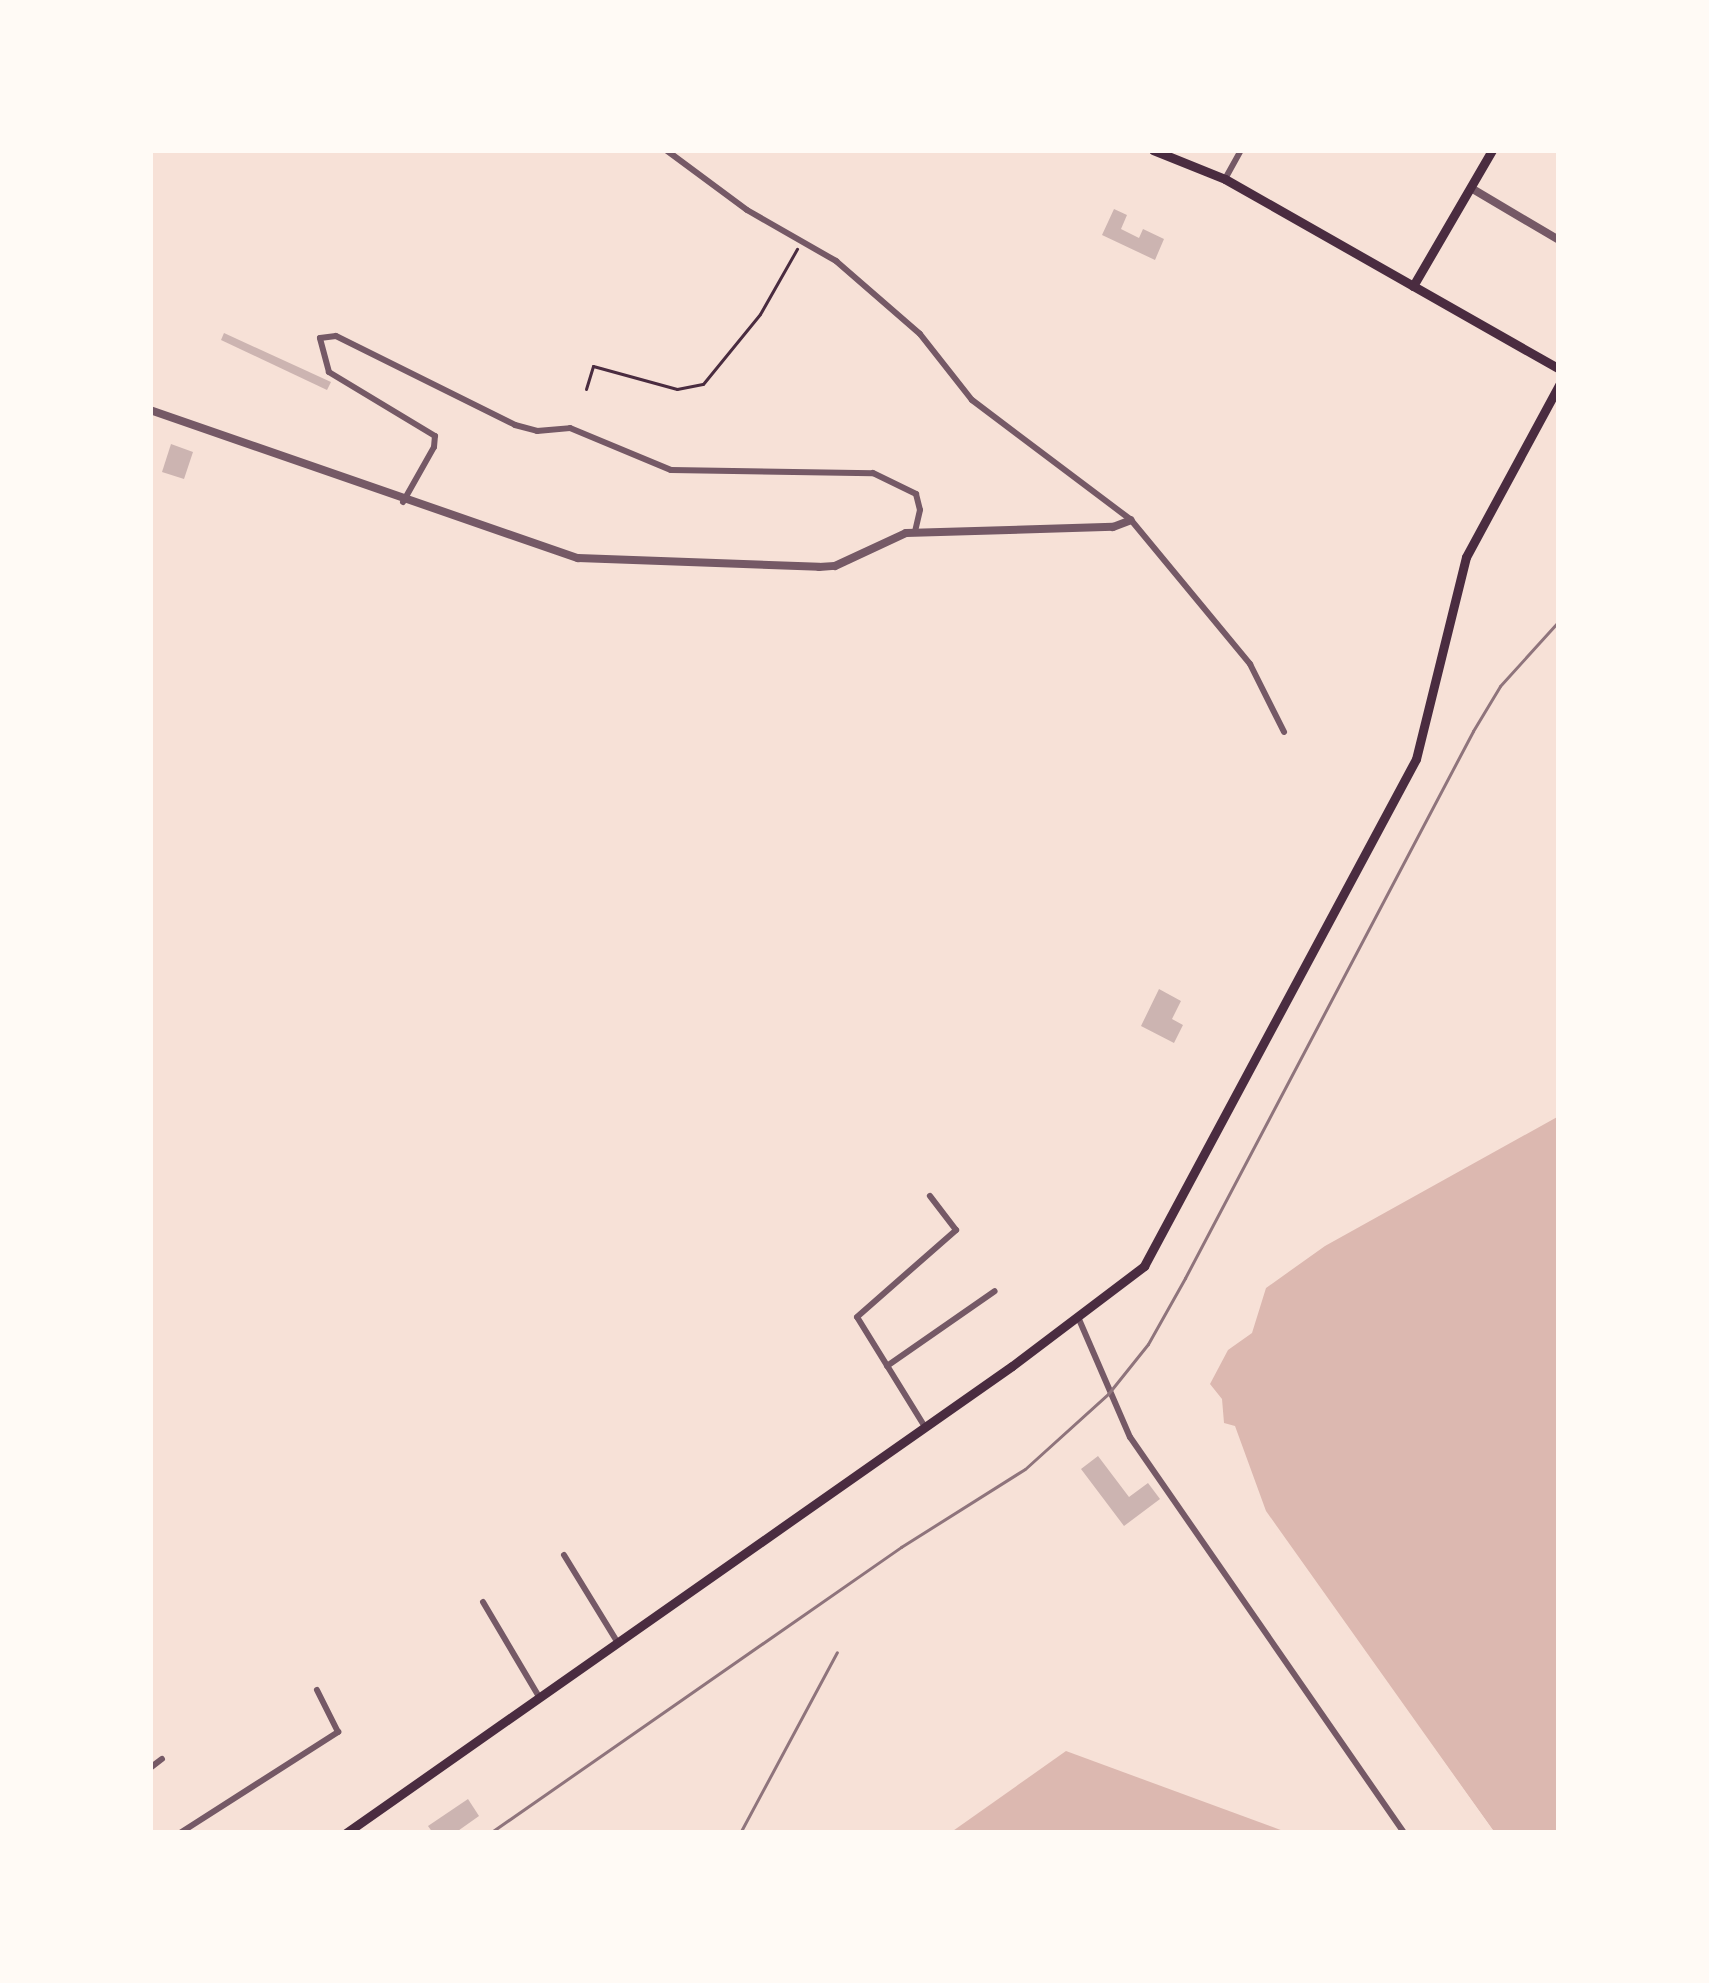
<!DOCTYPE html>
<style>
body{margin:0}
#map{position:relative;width:1709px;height:1983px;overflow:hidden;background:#f7e1d7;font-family:"Noto Sans",sans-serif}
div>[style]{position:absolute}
.water>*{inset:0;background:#dcb8b0}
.pier>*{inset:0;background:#f7e1d7}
.building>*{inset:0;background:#ccb4b1}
.path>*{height:3px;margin:-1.5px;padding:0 1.5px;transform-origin:1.5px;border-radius:1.5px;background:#4a2c40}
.minor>*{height:6px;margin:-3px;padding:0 3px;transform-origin:3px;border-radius:3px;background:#755966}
.tertiary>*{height:8px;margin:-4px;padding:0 4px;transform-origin:4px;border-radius:4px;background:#755966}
.secondary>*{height:9px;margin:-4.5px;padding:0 4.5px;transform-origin:4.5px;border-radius:4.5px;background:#4a2c40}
.primary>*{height:9px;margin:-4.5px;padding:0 4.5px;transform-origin:4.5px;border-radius:4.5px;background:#4a2c40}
.rail>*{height:3px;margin:-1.5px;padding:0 1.5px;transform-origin:1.5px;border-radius:1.5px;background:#8f747c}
span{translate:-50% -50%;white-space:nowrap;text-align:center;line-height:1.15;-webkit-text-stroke:9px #fffaf5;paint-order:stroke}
.frame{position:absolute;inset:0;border:153px solid #fffaf5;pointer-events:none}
</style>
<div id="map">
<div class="water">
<i style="clip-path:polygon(1559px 1116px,1559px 1833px,1495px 1833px,1266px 1511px,1235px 1426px,1224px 1423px,1222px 1399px,1210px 1384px,1228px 1350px,1252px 1333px,1266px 1288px,1325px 1246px)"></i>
<i style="clip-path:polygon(1066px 1751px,1286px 1832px,1286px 1833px,950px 1833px)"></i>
</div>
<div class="pier">
<i style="clip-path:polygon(1235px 1428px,1264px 1512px,1495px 1833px,1488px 1833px,1261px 1514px,1231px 1432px)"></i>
</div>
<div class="building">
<i style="clip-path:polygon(1114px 209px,1127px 215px,1121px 229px,1139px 238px,1143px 229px,1164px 239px,1155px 260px,1102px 235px)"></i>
<i style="clip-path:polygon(224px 333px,331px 382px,327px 390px,221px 340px)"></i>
<i style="clip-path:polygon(171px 444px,193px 452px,184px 479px,162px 472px)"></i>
<i style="clip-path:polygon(1159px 989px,1181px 1001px,1172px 1019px,1183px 1025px,1174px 1043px,1141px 1026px)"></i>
<i style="clip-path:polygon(1098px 1456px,1129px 1497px,1148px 1483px,1160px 1499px,1124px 1526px,1081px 1469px)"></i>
<i style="clip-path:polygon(468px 1799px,479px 1816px,455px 1833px,433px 1833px,428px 1826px)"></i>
</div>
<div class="path">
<i style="left:586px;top:389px;width:24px;rotate:-73deg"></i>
<i style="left:593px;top:366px;width:87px;rotate:15.3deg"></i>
<i style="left:677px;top:389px;width:26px;rotate:-11deg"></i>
<i style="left:703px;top:384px;width:90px;rotate:-50.8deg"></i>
<i style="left:760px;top:314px;width:75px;rotate:-60.4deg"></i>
</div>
<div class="minor">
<i style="left:666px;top:150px;width:101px;rotate:36.5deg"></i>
<i style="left:747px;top:210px;width:103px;rotate:29.8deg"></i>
<i style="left:836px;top:261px;width:111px;rotate:41deg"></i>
<i style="left:920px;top:334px;width:84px;rotate:51.8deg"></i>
<i style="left:972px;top:400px;width:199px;rotate:37deg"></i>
<i style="left:1131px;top:520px;width:187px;rotate:50.4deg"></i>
<i style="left:1250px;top:664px;width:76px;rotate:63.4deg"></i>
<i style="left:1225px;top:179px;width:33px;rotate:-61deg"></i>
<i style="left:403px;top:502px;width:63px;rotate:-60.6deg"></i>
<i style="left:434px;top:447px;width:11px;rotate:-85deg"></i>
<i style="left:435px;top:436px;width:124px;rotate:-148.9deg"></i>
<i style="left:329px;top:372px;width:35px;rotate:-105deg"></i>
<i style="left:320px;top:338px;width:16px;rotate:-7deg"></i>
<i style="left:336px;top:336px;width:200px;rotate:26.4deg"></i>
<i style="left:515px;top:425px;width:23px;rotate:15deg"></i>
<i style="left:537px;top:431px;width:33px;rotate:-5deg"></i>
<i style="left:570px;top:428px;width:109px;rotate:22.6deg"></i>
<i style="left:671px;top:470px;width:202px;rotate:0.9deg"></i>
<i style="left:873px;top:473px;width:48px;rotate:26deg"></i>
<i style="left:916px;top:494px;width:16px;rotate:76deg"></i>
<i style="left:920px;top:510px;width:23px;rotate:103deg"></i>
<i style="left:1078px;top:1317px;width:131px;rotate:66.6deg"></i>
<i style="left:1130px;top:1437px;width:482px;rotate:55.3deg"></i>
<i style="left:887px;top:1366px;width:131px;rotate:-34.8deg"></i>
<i style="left:925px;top:1427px;width:129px;rotate:-121.7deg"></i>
<i style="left:857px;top:1317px;width:132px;rotate:-41.3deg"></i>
<i style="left:956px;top:1230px;width:43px;rotate:-127.4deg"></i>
<i style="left:564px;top:1555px;width:100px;rotate:58.5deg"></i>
<i style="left:483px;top:1602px;width:108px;rotate:59.4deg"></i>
<i style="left:150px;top:1768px;width:15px;rotate:-37deg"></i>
<i style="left:180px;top:1833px;width:188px;rotate:-32.6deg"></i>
<i style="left:338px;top:1732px;width:47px;rotate:-116.6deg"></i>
</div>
<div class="tertiary">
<i style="left:1471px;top:188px;width:102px;rotate:30.6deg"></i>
<i style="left:150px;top:410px;width:453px;rotate:19.1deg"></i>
<i style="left:578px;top:558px;width:241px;rotate:2.1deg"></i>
<i style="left:819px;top:567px;width:16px;rotate:-4deg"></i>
<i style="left:835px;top:566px;width:78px;rotate:-24.9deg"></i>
<i style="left:906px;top:533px;width:207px;rotate:-1.7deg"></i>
<i style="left:1113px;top:527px;width:19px;rotate:-21deg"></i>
</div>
<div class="secondary">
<i style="left:1153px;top:150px;width:78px;rotate:21.9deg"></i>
<i style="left:1225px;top:179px;width:384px;rotate:29.6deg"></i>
<i style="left:1413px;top:286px;width:157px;rotate:-59.8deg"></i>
</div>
<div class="primary">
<i style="left:346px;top:1833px;width:813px;rotate:-35.04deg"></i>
<i style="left:1012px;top:1366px;width:166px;rotate:-37.1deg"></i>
<i style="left:1144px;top:1266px;width:575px;rotate:-61.79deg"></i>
<i style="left:1416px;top:759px;width:208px;rotate:-76.1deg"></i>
<i style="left:1466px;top:557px;width:196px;rotate:-61.6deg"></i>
</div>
<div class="rail">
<i style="left:490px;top:1833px;width:501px;rotate:-34.83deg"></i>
<i style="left:901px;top:1547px;width:146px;rotate:-32.2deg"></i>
<i style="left:1025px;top:1469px;width:112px;rotate:-42.1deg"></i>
<i style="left:1108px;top:1394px;width:64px;rotate:-51.3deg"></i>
<i style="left:1148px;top:1344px;width:76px;rotate:-60.7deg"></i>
<i style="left:1185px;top:1278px;width:618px;rotate:-62.23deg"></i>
<i style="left:1473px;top:731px;width:52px;rotate:-59deg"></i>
<i style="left:1500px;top:686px;width:88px;rotate:-47.8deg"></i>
<i style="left:740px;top:1833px;width:205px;rotate:-61.8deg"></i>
</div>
<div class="frame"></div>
</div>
